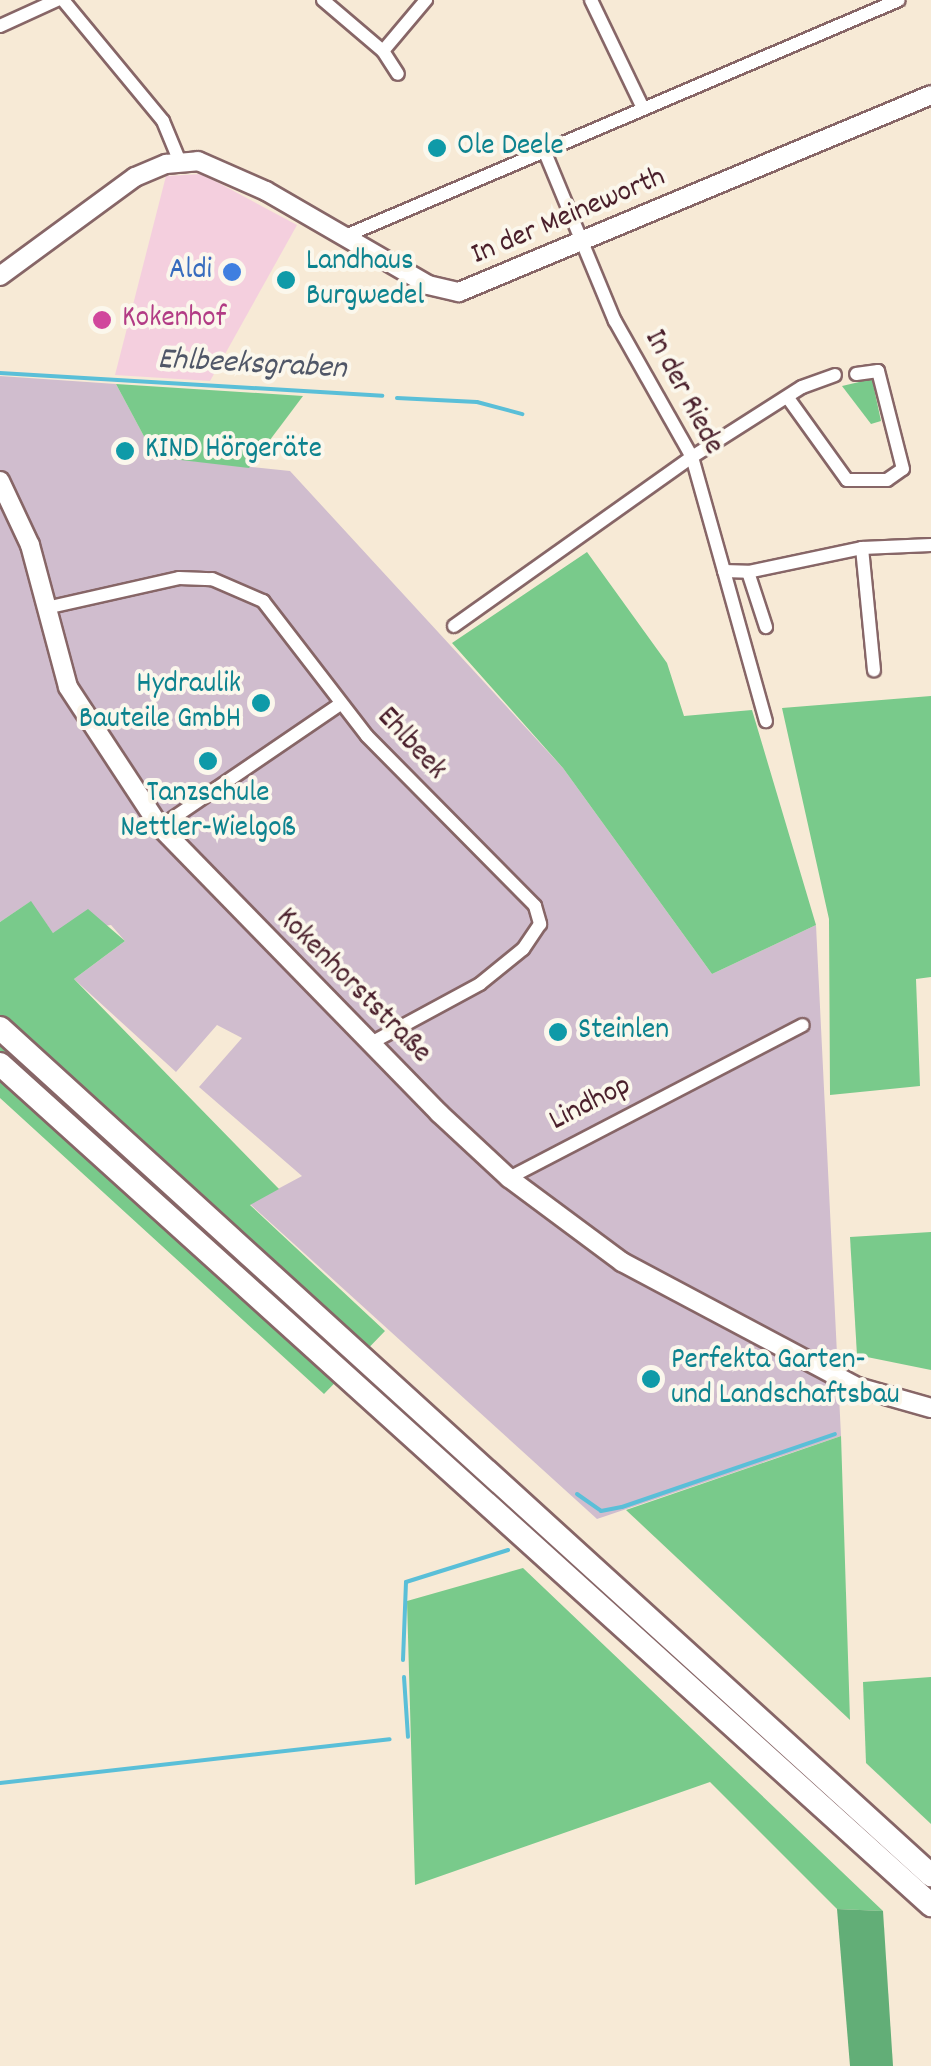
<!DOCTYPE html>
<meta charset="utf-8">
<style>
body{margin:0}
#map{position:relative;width:931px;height:2066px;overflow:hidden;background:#f7ead6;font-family:Dekko,sans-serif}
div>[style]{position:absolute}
.built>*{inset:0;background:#f4cfde}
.industrial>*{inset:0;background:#d0bdce}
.green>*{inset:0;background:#79ca8b}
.forest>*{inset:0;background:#62ae77}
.stream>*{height:4px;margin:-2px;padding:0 2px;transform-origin:2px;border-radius:2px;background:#5abfd8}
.roads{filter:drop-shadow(2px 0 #876667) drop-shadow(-2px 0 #876667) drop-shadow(0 2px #876667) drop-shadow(0 -2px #876667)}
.street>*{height:12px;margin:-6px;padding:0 6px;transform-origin:6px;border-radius:6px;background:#fff}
.secondary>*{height:18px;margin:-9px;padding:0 9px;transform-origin:9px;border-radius:9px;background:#fff}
.highway>*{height:22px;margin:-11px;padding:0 11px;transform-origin:11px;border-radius:11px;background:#fff}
.dots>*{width:28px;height:28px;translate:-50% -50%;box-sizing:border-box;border:5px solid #fbf7ec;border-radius:50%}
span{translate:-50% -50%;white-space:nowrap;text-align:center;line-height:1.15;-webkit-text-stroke:8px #fbf7ec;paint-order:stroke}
.culture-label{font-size:30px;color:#0d838f}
.left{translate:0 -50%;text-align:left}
.right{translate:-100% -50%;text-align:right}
.street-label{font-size:30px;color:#4a1f2b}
.shop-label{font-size:30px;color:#366cbe}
.hotel-label{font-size:30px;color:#b23c85}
.water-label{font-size:32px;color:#505768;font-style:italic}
</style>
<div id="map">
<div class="built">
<i style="clip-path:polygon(202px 174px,297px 225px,210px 381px,115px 375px,166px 176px)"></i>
</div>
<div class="industrial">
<i style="clip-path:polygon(0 376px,116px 384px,155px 457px,290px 471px,563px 768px,712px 974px,816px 925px,841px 1436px,597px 1519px,250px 1204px,302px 1176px,199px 1087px,242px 1038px,217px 1025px,176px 1072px,74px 979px,125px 941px,111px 925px,53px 933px,30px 902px,0 922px)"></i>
</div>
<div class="green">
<i style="clip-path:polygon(872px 379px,881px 421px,871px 424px,842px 386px)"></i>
<i style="clip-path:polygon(116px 384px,303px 396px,249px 468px,155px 457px)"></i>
<i style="clip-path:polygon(587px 552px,667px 663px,684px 716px,752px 710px,816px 925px,712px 974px,563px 768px,452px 643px)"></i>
<i style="clip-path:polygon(931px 696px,931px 977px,916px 979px,920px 1086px,830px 1095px,829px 919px,782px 708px)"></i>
<i style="clip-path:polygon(31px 901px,53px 933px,88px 909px,125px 941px,74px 979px,279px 1189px,250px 1205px,385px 1331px,324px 1394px,0 1098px,0 922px)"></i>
<i style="clip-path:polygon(931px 1232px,931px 1370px,857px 1355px,850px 1237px)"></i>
<i style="clip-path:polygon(841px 1436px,850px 1720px,626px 1510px)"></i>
<i style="clip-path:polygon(523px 1568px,883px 1911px,837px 1909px,710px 1782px,415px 1885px,407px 1601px)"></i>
<i style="clip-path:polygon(931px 1677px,931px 1824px,866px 1763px,863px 1682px)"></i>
</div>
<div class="forest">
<i style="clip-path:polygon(837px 1909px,883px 1911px,893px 2066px,850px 2066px)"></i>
</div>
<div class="stream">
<i style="left:0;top:373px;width:383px;rotate:3.4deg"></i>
<i style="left:397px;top:398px;width:80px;rotate:2.9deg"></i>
<i style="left:477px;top:402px;width:47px;rotate:14.9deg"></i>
<i style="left:577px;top:1494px;width:29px;rotate:35deg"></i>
<i style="left:601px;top:1511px;width:21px;rotate:-11deg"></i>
<i style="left:622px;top:1507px;width:225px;rotate:-18.9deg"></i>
<i style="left:403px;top:1660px;width:78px;rotate:-87.8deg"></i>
<i style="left:406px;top:1582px;width:107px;rotate:-17.4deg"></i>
<i style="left:404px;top:1677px;width:60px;rotate:86.2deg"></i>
<i style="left:0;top:1783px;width:392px;rotate:-6.4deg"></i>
</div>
<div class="roads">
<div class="street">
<i style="left:63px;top:0;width:157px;rotate:50.4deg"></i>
<i style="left:163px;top:121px;width:44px;rotate:67.5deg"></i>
<i style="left:323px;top:0;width:79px;rotate:40.4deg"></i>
<i style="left:383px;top:51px;width:67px;rotate:-49.9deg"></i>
<i style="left:591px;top:0;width:120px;rotate:64.3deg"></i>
<i style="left:0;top:26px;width:63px;rotate:-24.5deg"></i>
<i style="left:383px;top:51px;width:27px;rotate:57deg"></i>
<i style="left:544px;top:150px;width:185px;rotate:67.5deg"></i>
<i style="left:615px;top:321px;width:156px;rotate:60.5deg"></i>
<i style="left:692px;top:457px;width:118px;rotate:74.3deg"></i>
<i style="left:724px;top:571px;width:24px;rotate:2deg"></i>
<i style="left:748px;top:572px;width:58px;rotate:71.9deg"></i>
<i style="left:343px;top:237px;width:604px;rotate:-23.09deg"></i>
<i style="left:788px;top:398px;width:101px;rotate:54.3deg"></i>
<i style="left:847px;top:480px;width:40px"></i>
<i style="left:887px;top:480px;width:19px;rotate:-35deg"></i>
<i style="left:903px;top:469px;width:101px;rotate:-104.3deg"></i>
<i style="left:878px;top:371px;width:22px;rotate:172deg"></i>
<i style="left:862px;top:548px;width:123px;rotate:84.4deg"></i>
<i style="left:724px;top:571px;width:156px;rotate:74.4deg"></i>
<i style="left:748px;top:572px;width:116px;rotate:-11.9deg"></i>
<i style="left:862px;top:548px;width:69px;rotate:-2.5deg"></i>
<i style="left:46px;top:608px;width:136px;rotate:-12.7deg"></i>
<i style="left:179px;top:578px;width:33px;rotate:2deg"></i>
<i style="left:212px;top:579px;width:56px;rotate:23.3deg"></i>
<i style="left:263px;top:601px;width:170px;rotate:52.4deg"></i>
<i style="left:367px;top:736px;width:239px;rotate:45.3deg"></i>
<i style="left:535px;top:906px;width:19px;rotate:74deg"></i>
<i style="left:540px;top:924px;width:30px;rotate:124deg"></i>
<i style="left:523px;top:949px;width:55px;rotate:140.9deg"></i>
<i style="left:480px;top:984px;width:126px;rotate:151.6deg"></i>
<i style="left:454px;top:626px;width:292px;rotate:-35.4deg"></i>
<i style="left:692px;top:457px;width:130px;rotate:-32.5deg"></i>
<i style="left:802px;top:387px;width:35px;rotate:-20deg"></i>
<i style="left:160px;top:827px;width:217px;rotate:-34.3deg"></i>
<i style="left:509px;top:1178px;width:331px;rotate:-27.5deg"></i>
</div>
<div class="secondary">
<i style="left:0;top:276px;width:167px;rotate:-36.3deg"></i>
<i style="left:135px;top:177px;width:34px;rotate:-23deg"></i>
<i style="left:166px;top:164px;width:32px;rotate:-5deg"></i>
<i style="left:198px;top:161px;width:74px;rotate:23.8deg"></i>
<i style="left:266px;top:191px;width:187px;rotate:30.1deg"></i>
<i style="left:428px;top:285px;width:32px;rotate:13deg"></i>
<i style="left:459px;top:292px;width:511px;rotate:-22.65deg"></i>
<i style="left:0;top:481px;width:71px;rotate:64.9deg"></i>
<i style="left:30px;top:545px;width:147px;rotate:75deg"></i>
<i style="left:68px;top:687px;width:168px;rotate:56.7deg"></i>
<i style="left:160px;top:827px;width:400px;rotate:45.7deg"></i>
<i style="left:439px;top:1113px;width:96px;rotate:42.9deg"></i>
<i style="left:509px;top:1178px;width:141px;rotate:36.6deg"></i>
<i style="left:622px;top:1262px;width:266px;rotate:28deg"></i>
<i style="left:857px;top:1387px;width:77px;rotate:15.8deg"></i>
</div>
<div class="highway">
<i style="left:0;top:1028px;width:1259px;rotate:42.3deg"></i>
<i style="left:0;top:1064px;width:1255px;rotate:42.09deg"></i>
</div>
</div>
<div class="dots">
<i style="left:437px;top:148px;background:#0f9aa8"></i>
<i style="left:232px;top:272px;background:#3f7fe0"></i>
<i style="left:286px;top:280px;background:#0f9aa8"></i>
<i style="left:102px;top:320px;background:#d1479c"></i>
<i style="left:125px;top:451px;background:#0f9aa8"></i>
<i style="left:261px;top:703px;background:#0f9aa8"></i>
<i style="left:208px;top:761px;background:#0f9aa8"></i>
<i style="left:558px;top:1032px;background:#0f9aa8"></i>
<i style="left:651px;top:1379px;background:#0f9aa8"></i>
</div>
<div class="culture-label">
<span class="left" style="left:457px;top:148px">Ole Deele</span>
<span class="left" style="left:306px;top:280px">Landhaus<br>Burgwedel</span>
<span class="left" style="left:145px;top:451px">KIND Hörgeräte</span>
<span class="right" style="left:241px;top:703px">Hydraulik<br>Bauteile GmbH</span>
<span style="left:208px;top:812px">Tanzschule<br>Nettler-Wielgoß</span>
<span class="left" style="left:578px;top:1032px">Steinlen</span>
<span class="left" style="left:671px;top:1379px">Perfekta Garten-<br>und Landschaftsbau</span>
</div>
<div class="street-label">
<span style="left:569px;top:218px;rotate:-23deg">In der Meineworth</span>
<span style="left:682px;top:393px;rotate:62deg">In der Riede</span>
<span style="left:410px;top:745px;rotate:47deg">Ehlbeek</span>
<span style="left:352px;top:987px;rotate:45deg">Kokenhorststraße</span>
<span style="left:591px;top:1105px;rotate:-27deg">Lindhop</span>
</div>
<div class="shop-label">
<span class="right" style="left:212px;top:272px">Aldi</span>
</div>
<div class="hotel-label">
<span class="left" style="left:122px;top:320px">Kokenhof</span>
</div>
<div class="water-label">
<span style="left:252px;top:366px;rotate:3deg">Ehlbeeksgraben</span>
</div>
</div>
